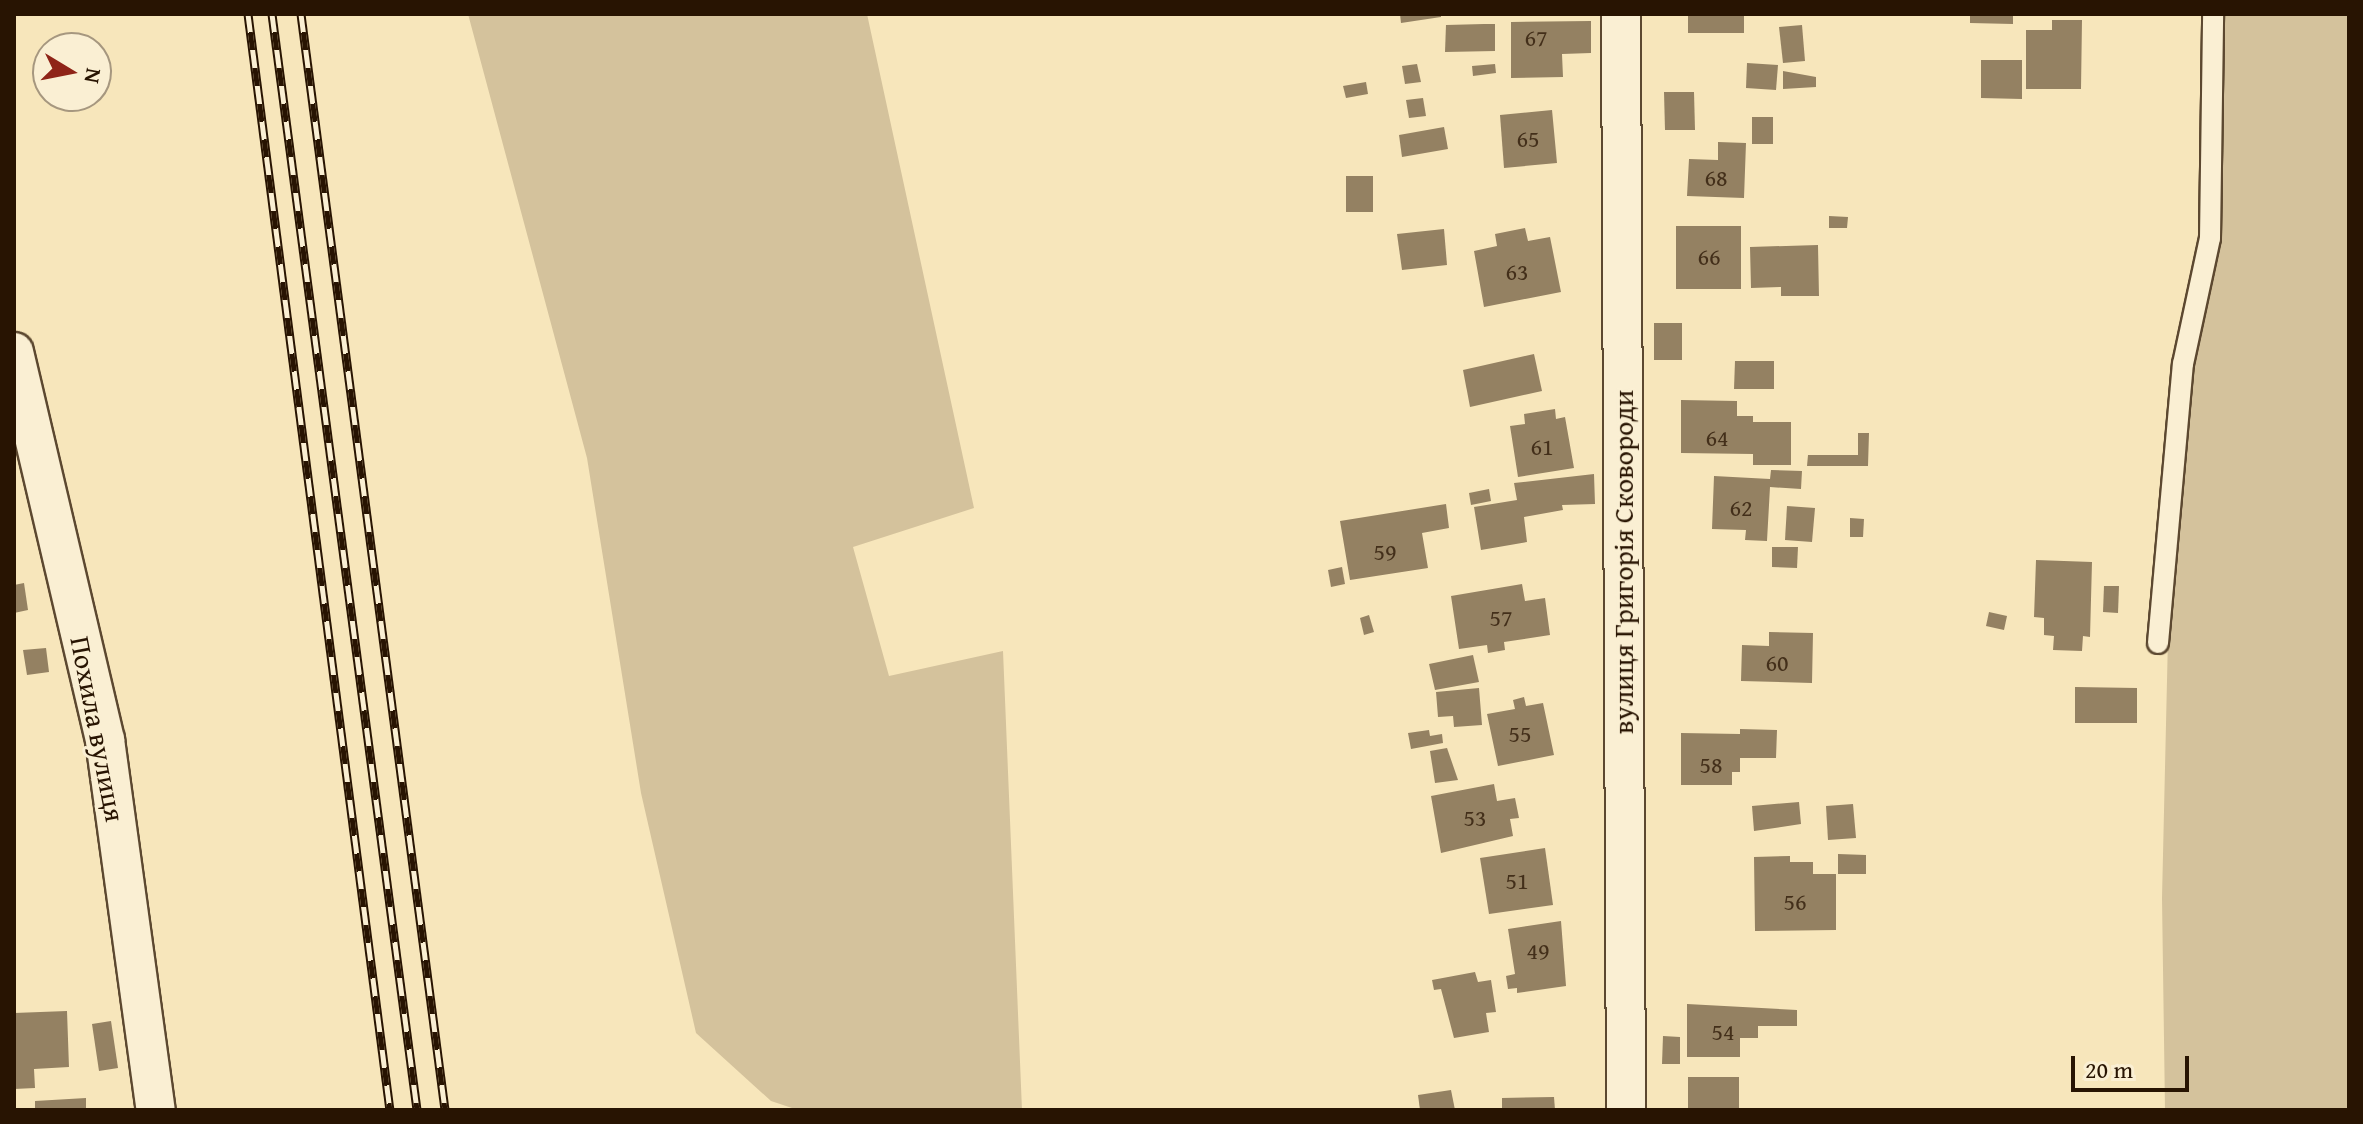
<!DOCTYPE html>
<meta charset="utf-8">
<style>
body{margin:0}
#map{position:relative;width:2363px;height:1124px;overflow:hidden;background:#f7e6bb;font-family:"Gentium Book Plus",serif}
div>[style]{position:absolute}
.green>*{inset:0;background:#d4c29c}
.building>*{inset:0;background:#948162}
.roads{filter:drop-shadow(2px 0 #5c4830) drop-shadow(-2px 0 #5c4830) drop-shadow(0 2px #5c4830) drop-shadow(0 -2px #5c4830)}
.service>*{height:20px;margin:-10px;padding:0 10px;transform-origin:10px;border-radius:10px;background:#faefd3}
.minor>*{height:38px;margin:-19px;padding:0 19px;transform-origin:19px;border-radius:19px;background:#faefd3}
.rail>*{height:9px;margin-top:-4.5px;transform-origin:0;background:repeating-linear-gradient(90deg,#faefd3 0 18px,#281402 0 36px);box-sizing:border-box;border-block:2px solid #281402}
span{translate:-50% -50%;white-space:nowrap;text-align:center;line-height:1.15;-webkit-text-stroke:6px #faefd3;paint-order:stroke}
.number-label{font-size:24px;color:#432f1a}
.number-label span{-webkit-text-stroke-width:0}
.street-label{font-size:28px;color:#281402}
.frame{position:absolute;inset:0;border:16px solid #281402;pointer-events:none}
.north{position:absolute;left:32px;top:32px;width:80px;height:80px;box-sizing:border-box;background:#faefd3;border:2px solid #a6977f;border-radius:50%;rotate:100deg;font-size:22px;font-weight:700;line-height:32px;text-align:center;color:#281402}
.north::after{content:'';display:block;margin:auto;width:28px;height:36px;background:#8f2418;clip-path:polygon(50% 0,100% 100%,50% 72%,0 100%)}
.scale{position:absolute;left:2071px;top:1056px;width:118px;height:36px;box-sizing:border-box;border:4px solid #281402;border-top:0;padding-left:10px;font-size:24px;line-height:28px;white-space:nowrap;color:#281402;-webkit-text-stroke:6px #faefd3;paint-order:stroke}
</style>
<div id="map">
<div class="green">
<i style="clip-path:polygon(468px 14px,867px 14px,974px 508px,853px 547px,889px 676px,1003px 651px,1022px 1110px,798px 1110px,771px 1101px,696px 1033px,641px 793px,587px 458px)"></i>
<i style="clip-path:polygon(2223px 14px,2349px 14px,2349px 1110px,2165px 1110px,2162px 898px,2168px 637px,2186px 410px,2218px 242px)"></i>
</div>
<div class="building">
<i style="clip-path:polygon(1400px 14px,1441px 14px,1441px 17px,1401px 23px)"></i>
<i style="clip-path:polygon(1688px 14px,1744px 14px,1744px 33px,1688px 33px)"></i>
<i style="clip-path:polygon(1970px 14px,2013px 14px,2013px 24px,1970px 23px)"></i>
<i style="clip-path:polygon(2052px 20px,2082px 20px,2081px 89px,2026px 89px,2026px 30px,2052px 30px)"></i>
<i style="clip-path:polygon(1591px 21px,1591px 53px,1562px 54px,1563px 77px,1511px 78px,1511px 22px)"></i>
<i style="clip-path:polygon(1484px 24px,1495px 24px,1495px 51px,1445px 52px,1446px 25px)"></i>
<i style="clip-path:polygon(1802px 25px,1805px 61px,1783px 63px,1779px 27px)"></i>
<i style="clip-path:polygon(1981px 60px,2022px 60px,2022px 99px,1981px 98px)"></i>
<i style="clip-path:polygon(1747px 63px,1778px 65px,1776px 90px,1746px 88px)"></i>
<i style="clip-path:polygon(1417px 64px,1421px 82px,1405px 84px,1402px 66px)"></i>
<i style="clip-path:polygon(1495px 64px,1496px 73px,1473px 76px,1472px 66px)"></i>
<i style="clip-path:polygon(1783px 71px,1816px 77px,1816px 87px,1783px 89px)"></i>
<i style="clip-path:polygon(1366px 82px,1368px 94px,1346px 98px,1343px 86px)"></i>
<i style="clip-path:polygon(1664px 92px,1694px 92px,1695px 130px,1665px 130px)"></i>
<i style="clip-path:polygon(1423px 98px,1426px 116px,1409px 118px,1406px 100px)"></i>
<i style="clip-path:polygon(1552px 110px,1557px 163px,1504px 168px,1500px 115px)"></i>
<i style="clip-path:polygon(1752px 117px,1773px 117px,1773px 144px,1752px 144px)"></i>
<i style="clip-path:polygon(1444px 127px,1448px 149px,1402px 157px,1399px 135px)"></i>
<i style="clip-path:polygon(1718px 142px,1746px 143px,1744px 198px,1687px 196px,1689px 159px,1718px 160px)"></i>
<i style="clip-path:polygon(1346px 176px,1373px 176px,1373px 212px,1346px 212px)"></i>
<i style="clip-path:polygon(1829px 216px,1848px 217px,1847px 228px,1829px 228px)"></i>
<i style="clip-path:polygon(1676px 226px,1741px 226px,1741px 289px,1676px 289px)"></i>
<i style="clip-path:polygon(1525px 228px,1528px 241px,1550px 237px,1561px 292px,1484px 307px,1474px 251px,1497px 246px,1495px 234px)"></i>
<i style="clip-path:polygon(1444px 229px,1447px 265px,1402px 270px,1397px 234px)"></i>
<i style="clip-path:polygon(1818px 245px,1819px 296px,1781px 296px,1781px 287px,1751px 288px,1750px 247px)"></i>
<i style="clip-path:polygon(1654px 323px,1682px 323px,1682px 360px,1654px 360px)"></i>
<i style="clip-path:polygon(1534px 354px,1542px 391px,1470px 407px,1463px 370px)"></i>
<i style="clip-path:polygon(1735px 361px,1774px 361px,1774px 389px,1734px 389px)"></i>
<i style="clip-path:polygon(1681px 400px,1737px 401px,1737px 416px,1753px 416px,1753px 422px,1791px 422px,1791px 465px,1753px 465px,1753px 454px,1681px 453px)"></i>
<i style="clip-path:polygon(1555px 409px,1556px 419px,1565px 417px,1574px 468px,1518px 477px,1510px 426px,1525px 424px,1524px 414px)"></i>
<i style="clip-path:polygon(1858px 433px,1869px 433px,1868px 466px,1807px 466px,1808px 455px,1858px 455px)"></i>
<i style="clip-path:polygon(1771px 470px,1802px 471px,1801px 489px,1770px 487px,1767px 541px,1745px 540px,1746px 530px,1712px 529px,1714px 476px,1770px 479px)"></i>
<i style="clip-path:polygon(1594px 474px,1595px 504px,1562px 505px,1563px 510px,1524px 517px,1527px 542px,1481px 550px,1474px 507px,1517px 500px,1514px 483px)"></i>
<i style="clip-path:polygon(1489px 489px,1491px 501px,1471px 505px,1469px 493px)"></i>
<i style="clip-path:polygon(1446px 504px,1449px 528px,1422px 533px,1428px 568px,1350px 580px,1340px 521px)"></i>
<i style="clip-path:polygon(1787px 506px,1815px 508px,1812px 542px,1785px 540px)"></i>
<i style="clip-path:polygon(1850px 518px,1864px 519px,1863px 537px,1850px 537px)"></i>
<i style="clip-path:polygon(1772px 547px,1798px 547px,1797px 568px,1772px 567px)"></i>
<i style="clip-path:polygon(2036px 560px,2092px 562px,2090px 637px,2083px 636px,2082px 651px,2053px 650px,2054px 636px,2044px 635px,2044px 618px,2034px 617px)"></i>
<i style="clip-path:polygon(1342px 567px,1345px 584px,1331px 587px,1328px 570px)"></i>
<i style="clip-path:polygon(24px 583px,28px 610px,14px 613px,14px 585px)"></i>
<i style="clip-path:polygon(1522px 584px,1525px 601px,1545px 598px,1550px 635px,1504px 642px,1505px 650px,1488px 653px,1487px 645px,1459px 649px,1451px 596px)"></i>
<i style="clip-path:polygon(2104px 586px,2119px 586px,2118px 613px,2103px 612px)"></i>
<i style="clip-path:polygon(1989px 612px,2007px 616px,2004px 630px,1986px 626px)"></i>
<i style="clip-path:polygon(1369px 615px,1374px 632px,1364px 635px,1360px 618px)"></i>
<i style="clip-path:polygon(1769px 632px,1813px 633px,1812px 683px,1741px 681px,1742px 645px,1769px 646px)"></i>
<i style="clip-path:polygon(46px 648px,49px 672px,27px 675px,23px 650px)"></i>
<i style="clip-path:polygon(1473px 655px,1479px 682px,1435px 690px,1429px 664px)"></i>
<i style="clip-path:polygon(2075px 687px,2137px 688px,2137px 723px,2075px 723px)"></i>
<i style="clip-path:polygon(1479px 688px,1482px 725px,1454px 727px,1453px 716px,1438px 717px,1436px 692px)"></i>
<i style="clip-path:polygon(1524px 697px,1526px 706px,1543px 703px,1554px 755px,1498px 766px,1487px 714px,1515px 709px,1513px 700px)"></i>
<i style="clip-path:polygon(1740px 729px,1777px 730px,1776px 758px,1740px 758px,1740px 772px,1732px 772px,1732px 785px,1681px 785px,1681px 733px,1740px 734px)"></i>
<i style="clip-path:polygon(1429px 730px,1430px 736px,1442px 734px,1443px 743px,1411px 749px,1408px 733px)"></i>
<i style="clip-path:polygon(1447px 748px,1458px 780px,1435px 783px,1430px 751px)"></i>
<i style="clip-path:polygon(1494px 784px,1497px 801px,1515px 798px,1519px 818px,1510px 819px,1513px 836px,1441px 853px,1431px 796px)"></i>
<i style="clip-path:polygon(1799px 802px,1801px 824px,1754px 831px,1752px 806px)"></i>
<i style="clip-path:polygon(1853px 804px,1856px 838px,1828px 840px,1826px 806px)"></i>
<i style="clip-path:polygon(1545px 848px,1553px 905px,1489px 914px,1480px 858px)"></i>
<i style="clip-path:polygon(1838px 854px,1866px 855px,1866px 874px,1838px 874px)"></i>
<i style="clip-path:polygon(1790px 856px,1790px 862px,1813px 862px,1813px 874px,1836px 874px,1836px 930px,1755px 931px,1754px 857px)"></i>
<i style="clip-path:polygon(1561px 921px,1566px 986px,1517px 993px,1517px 988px,1508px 989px,1506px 976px,1515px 974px,1508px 929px)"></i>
<i style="clip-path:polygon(1475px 972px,1478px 982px,1491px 980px,1496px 1012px,1486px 1013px,1489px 1032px,1454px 1038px,1441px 989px,1434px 990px,1432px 980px)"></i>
<i style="clip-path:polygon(1687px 1004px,1797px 1010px,1797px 1026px,1758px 1026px,1758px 1038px,1740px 1038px,1740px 1057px,1687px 1057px)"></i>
<i style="clip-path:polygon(67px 1011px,69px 1067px,34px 1069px,35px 1088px,14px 1089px,14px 1013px)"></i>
<i style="clip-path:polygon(111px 1021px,118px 1068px,99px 1071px,92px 1024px)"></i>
<i style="clip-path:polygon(1663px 1036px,1680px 1037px,1680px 1064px,1662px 1064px)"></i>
<i style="clip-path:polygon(1688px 1077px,1739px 1077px,1739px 1110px,1688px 1110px)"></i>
<i style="clip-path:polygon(1451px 1090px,1455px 1110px,1420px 1110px,1418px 1095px)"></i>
<i style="clip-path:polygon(1554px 1097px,1555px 1110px,1502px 1110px,1502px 1098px)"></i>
<i style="clip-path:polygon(86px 1098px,86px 1110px,35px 1110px,35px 1101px)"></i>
</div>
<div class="roads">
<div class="service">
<i style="left:2158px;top:643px;width:280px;rotate:-84.9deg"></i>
<i style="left:2183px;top:364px;width:129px;rotate:-77.9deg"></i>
<i style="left:2210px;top:238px;width:224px;rotate:-89.2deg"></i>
</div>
<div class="minor">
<i style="left:1621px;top:14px;width:1096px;rotate:89.74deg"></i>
<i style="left:14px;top:352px;width:399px;rotate:76.8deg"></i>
<i style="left:105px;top:740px;width:373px;rotate:82.2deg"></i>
</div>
</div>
<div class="rail">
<i style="left:248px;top:14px;width:1105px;rotate:82.62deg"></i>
<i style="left:272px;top:14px;width:1106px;rotate:82.46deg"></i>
<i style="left:301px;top:14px;width:1105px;rotate:82.51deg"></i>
</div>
<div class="number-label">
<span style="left:1536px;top:38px">67</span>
<span style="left:1528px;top:139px">65</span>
<span style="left:1716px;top:178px">68</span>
<span style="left:1709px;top:257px">66</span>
<span style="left:1517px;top:272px">63</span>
<span style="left:1717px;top:438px">64</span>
<span style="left:1542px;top:447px">61</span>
<span style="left:1741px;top:508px">62</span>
<span style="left:1385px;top:552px">59</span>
<span style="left:1501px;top:618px">57</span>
<span style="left:1777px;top:663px">60</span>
<span style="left:1520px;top:734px">55</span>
<span style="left:1711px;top:765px">58</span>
<span style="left:1475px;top:818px">53</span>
<span style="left:1517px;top:881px">51</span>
<span style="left:1795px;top:902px">56</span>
<span style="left:1538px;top:951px">49</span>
<span style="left:1723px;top:1032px">54</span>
</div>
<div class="street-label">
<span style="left:1623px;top:562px;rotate:-90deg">вулиця Григорія Сковороди</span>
<span style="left:98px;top:729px;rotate:79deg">Похила вулиця</span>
</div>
<div class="frame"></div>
<div class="north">N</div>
<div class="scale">20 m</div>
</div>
